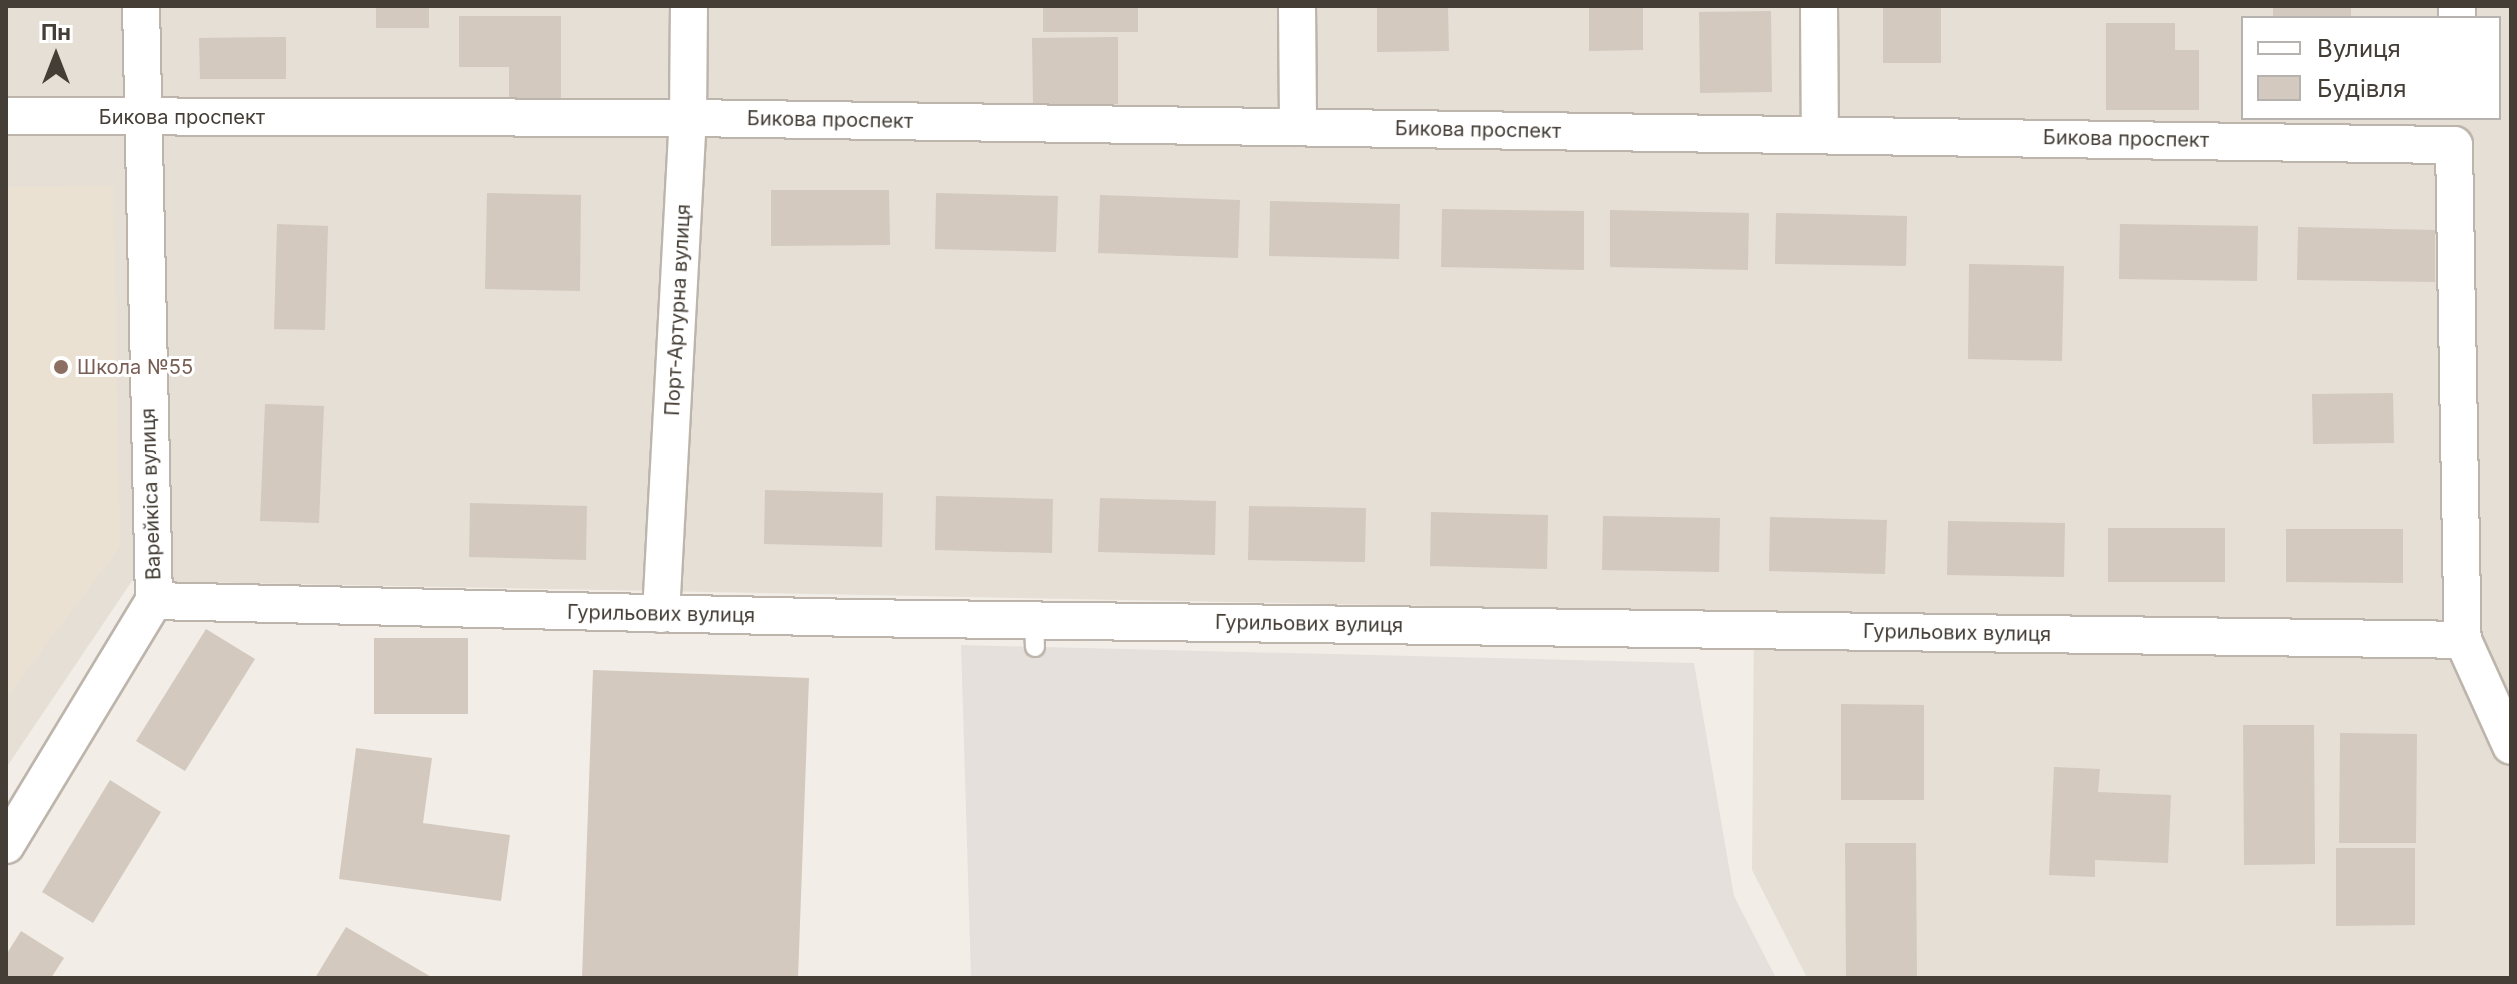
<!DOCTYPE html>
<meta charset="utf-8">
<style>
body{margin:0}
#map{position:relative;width:2517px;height:984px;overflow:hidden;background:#f2eee7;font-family:Inter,sans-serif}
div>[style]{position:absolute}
.residential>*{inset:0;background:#e6dfd6}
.industrial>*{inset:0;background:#e5e0dc}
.education>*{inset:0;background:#eae1d2}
.building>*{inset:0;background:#d3c9be}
.roads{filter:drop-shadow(2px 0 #bdb5ab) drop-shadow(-2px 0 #bdb5ab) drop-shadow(0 2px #bdb5ab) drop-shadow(0 -2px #bdb5ab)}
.lane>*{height:18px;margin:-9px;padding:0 9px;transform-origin:9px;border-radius:9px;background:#fff}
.street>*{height:36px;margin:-18px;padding:0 18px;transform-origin:18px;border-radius:18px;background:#fff}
.dots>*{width:22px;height:22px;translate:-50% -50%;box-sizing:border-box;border:4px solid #fff;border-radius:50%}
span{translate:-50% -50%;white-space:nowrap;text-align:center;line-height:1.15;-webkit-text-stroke:6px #fff;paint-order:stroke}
.street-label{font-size:20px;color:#453e37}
.education-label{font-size:20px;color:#785e54}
.left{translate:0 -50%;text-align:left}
.frame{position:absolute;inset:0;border:8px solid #453e37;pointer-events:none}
.legend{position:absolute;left:2241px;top:16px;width:260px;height:104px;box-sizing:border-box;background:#fff;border:2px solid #b5b2af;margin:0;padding:10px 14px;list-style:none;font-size:24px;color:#453e37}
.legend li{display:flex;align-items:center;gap:16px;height:40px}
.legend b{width:40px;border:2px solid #b5b2af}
.north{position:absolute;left:16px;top:16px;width:80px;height:80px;-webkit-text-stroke:6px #fff;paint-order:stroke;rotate:0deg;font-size:22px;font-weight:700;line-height:32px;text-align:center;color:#453e37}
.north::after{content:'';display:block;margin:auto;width:28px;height:36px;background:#453e37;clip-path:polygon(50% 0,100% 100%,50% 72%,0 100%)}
</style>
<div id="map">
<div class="residential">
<i style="clip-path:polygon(evenodd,6px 6px,2511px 6px,2511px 978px,1807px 978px,1752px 870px,1754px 612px,132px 581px,6px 768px,6px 6px,2243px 18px,2499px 18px,2499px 118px,2243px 118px,2243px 18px)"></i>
</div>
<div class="industrial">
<i style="clip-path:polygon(961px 645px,1694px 663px,1734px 896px,1776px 978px,971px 978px)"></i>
</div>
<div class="education">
<i style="clip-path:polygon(113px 186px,120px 547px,6px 698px,6px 187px)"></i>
</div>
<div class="building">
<i style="clip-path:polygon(376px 6px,429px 6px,429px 28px,376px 28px)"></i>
<i style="clip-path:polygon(1043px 6px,1138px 6px,1138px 32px,1043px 32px)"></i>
<i style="clip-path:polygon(1377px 6px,1448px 6px,1449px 51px,1377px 52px)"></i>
<i style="clip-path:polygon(1883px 6px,1941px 6px,1941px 63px,1883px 63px)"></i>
<i style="clip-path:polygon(2273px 6px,2351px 6px,2351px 18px,2273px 18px)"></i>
<i style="clip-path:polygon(1589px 8px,1643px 8px,1643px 50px,1589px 51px)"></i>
<i style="clip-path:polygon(1771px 11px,1772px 92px,1700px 93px,1699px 12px)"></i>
<i style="clip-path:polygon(459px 16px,561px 16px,561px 100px,509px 100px,509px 67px,459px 67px)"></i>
<i style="clip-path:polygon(2106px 23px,2175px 23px,2175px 50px,2199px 50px,2199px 110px,2106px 110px)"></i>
<i style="clip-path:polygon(286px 37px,286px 79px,200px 79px,199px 38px)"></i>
<i style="clip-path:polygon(1118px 37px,1118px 104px,1033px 105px,1032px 38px)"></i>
<i style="clip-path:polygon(771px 190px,889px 190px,890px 245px,771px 246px)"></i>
<i style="clip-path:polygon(487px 193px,581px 195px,580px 291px,485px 289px)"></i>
<i style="clip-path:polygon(936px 193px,1058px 196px,1056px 252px,935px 249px)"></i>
<i style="clip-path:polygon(1100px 195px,1240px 200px,1238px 258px,1098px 253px)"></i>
<i style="clip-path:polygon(1270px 201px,1400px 204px,1399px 259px,1269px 256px)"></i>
<i style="clip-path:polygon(1442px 209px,1584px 211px,1584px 270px,1441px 267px)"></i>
<i style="clip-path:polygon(1610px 210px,1749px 213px,1748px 270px,1610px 267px)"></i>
<i style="clip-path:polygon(1776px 213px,1907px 216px,1906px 266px,1775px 264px)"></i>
<i style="clip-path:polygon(277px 224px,328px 226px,325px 330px,274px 329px)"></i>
<i style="clip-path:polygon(2120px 224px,2258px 226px,2257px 281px,2119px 279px)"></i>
<i style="clip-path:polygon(2298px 227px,2435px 230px,2435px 282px,2297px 280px)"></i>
<i style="clip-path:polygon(1969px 264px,2064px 266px,2062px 361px,1968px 359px)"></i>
<i style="clip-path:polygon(2393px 393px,2394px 443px,2313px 444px,2312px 394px)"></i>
<i style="clip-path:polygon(265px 404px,324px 406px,319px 523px,260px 521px)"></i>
<i style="clip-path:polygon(765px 490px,883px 493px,882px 547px,764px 544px)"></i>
<i style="clip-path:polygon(936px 496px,1053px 499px,1052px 553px,935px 550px)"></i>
<i style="clip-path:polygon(1100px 498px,1216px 501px,1215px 555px,1098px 552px)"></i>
<i style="clip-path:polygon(470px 503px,587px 506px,586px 560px,469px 557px)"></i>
<i style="clip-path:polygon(1249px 506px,1366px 508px,1365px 562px,1248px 560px)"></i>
<i style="clip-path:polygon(1431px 512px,1548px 515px,1547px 569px,1430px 566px)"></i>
<i style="clip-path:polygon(1603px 516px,1720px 518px,1719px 572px,1602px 570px)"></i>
<i style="clip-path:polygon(1770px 517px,1887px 520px,1885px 574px,1769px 571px)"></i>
<i style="clip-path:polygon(1948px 521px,2065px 523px,2064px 577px,1947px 575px)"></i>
<i style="clip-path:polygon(2108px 528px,2225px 528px,2225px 582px,2108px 582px)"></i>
<i style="clip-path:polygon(2286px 529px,2403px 529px,2403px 583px,2286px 582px)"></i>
<i style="clip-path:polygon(206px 629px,255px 659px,185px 771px,136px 741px)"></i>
<i style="clip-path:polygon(374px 638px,468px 638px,468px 714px,374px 714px)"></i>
<i style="clip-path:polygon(593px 670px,809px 678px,798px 978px,582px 978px)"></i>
<i style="clip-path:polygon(1841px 704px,1924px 705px,1924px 800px,1841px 800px)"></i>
<i style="clip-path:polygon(2243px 725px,2314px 725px,2315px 864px,2244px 865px)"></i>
<i style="clip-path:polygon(2340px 733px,2417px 734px,2416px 843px,2339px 843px)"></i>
<i style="clip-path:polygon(356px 748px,432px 758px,423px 823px,510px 835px,501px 901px,339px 879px)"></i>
<i style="clip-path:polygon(2054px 767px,2100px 769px,2098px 792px,2171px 795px,2168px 863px,2095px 860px,2095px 877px,2049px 875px)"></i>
<i style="clip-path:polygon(110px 780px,161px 812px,93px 923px,42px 892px)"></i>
<i style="clip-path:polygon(1845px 843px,1916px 843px,1917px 978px,1846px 978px)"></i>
<i style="clip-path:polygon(2336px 848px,2415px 848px,2415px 925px,2336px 926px)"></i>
<i style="clip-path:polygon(346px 927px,433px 978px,315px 978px)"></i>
<i style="clip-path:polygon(21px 931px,64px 958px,51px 978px,6px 978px,6px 955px)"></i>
</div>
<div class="roads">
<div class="lane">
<i style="left:1034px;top:620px;width:27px;rotate:88deg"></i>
</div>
<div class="street">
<i style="left:1297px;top:6px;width:121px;rotate:89.5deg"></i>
<i style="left:1819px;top:6px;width:129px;rotate:89.6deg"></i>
<i style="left:2457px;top:18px;width:12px;rotate:-90deg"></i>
<i style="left:6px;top:116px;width:682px;rotate:0.17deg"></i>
<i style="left:688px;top:118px;width:1766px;rotate:0.88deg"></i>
<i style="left:2454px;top:145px;width:495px;rotate:89deg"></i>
<i style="left:2463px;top:640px;width:116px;rotate:65.6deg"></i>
<i style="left:154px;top:601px;width:703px;rotate:1.39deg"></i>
<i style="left:857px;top:618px;width:1606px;rotate:0.78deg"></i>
<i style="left:661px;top:614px;width:497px;rotate:-86.9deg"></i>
<i style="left:688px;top:118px;width:112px;rotate:-89.5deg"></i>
<i style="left:6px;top:845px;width:285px;rotate:-58.8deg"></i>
<i style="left:154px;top:601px;width:595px;rotate:-91.25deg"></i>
</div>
</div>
<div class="dots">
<i style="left:61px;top:367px;background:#8d6e63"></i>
</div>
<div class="street-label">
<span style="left:182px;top:117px">Бикова проспект</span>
<span style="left:830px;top:120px;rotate:1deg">Бикова проспект</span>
<span style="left:1478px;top:130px;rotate:1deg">Бикова проспект</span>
<span style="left:2126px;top:139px;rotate:1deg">Бикова проспект</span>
<span style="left:678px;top:310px;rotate:-87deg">Порт-Артурна вулиця</span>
<span style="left:151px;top:494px;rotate:-92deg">Варейкіса вулиця</span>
<span style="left:661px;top:614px;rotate:1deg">Гурильових вулиця</span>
<span style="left:1309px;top:624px;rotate:1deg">Гурильових вулиця</span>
<span style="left:1957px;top:633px;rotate:1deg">Гурильових вулиця</span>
</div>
<div class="education-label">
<span class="left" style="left:77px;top:367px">Школа №55</span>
</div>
<div class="frame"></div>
<ul class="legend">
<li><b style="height:10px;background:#fff"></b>Вулиця</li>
<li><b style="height:22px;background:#d3c9be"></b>Будівля</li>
</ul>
<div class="north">Пн</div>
</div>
